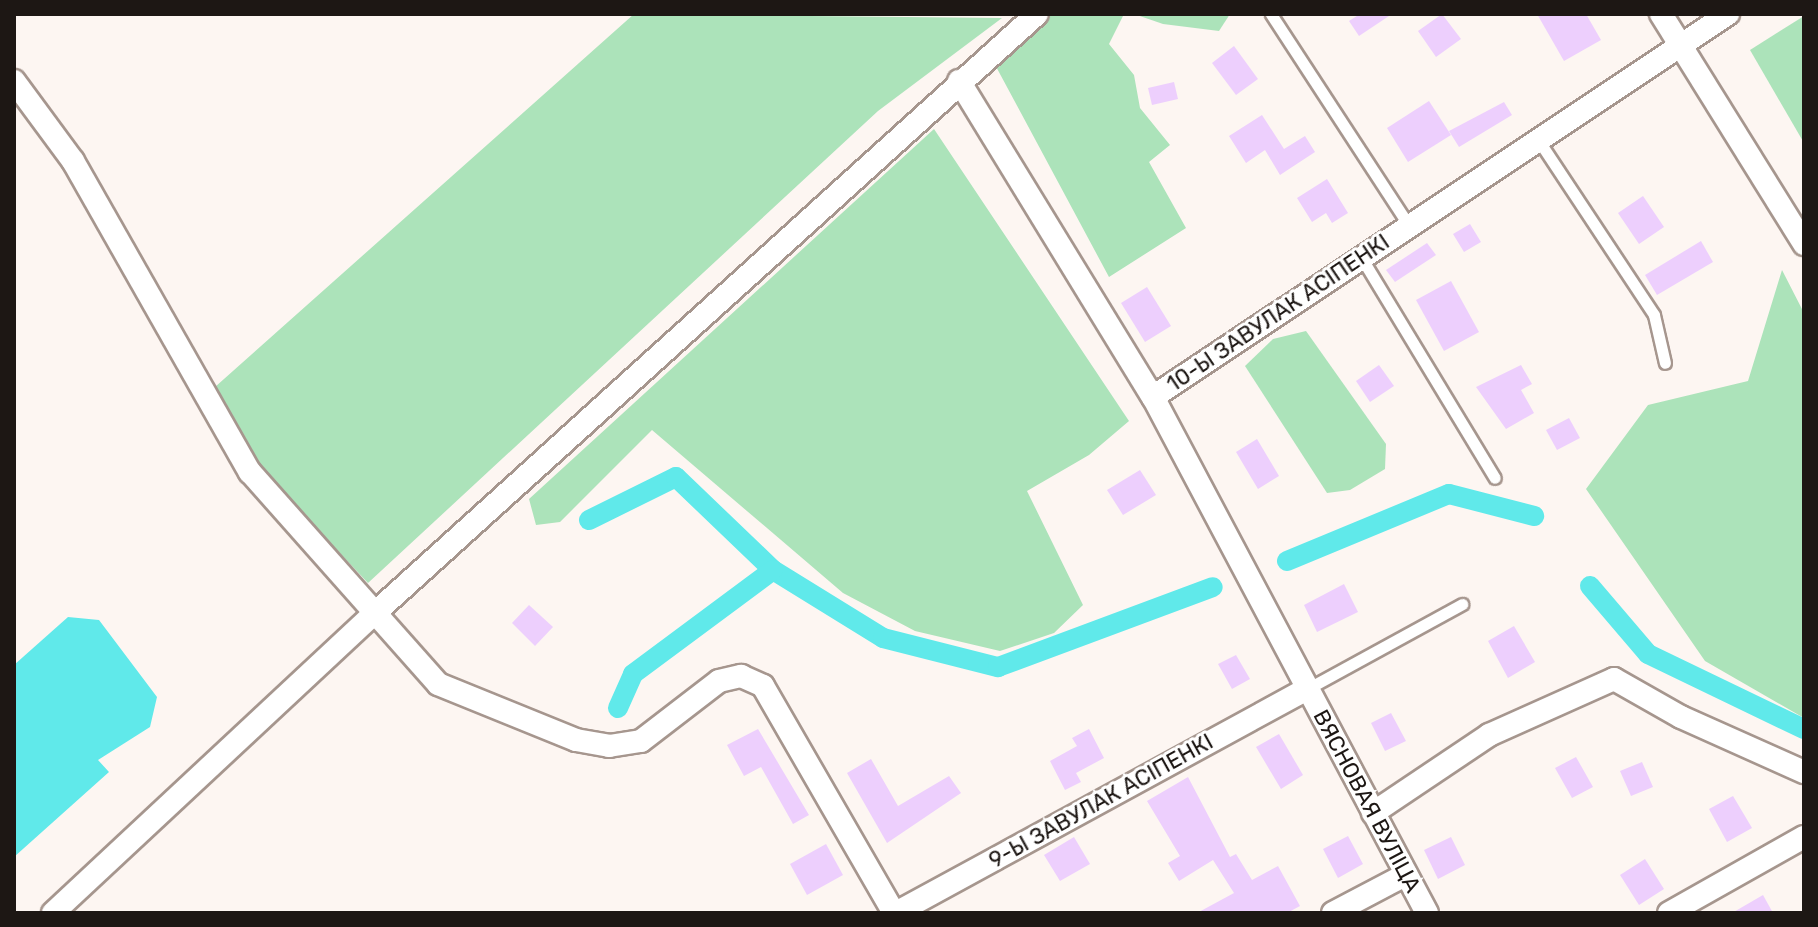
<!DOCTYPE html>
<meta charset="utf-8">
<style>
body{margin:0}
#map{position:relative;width:1818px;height:927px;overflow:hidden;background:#fdf6f2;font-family:Rubik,sans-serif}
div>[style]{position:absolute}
.green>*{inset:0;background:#ace3ba}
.water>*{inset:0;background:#60e9ea}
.canal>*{height:20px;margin:-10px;padding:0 10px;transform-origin:10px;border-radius:10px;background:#60e9ea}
.building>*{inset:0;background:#edcffd}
.roads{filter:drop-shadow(2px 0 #a6968e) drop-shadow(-2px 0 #a6968e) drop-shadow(0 2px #a6968e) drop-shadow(0 -2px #a6968e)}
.lane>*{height:11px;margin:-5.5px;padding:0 5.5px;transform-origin:5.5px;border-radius:5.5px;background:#fff}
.street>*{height:22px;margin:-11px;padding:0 11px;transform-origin:11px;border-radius:11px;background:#fff}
span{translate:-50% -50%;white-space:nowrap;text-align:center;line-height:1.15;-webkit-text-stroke:6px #fff;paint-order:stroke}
.street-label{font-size:22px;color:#1d1714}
.frame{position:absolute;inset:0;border:16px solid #1d1714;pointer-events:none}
</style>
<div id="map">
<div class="green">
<i style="clip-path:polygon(634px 14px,1002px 18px,878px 111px,368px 583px,256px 464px,215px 387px)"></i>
<i style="clip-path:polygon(1047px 14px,1124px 14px,1109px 44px,1134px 75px,1140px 108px,1170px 145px,1149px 162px,1186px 228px,1109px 277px,993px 61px)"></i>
<i style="clip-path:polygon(1134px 14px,1230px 14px,1219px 31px,1163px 24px)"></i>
<i style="clip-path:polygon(1804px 16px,1804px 143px,1750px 50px)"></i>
<i style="clip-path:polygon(934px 129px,1129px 421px,1089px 455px,1027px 491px,1083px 605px,1054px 633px,1000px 651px,915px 631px,843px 593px,652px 430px,560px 522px,536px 525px,529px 499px)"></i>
<i style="clip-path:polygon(1782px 270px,1804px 313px,1804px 718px,1705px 661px,1586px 489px,1648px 405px,1748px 381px)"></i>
<i style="clip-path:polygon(1306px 331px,1386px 444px,1385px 469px,1350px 490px,1327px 493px,1245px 366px,1273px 339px)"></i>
</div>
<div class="water">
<i style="clip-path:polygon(68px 617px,99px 620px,157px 697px,150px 727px,98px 760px,109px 772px,14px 857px,14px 665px)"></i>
</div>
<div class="canal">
<i style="left:589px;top:520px;width:97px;rotate:-26.3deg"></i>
<i style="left:676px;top:477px;width:134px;rotate:43.8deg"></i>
<i style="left:773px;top:570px;width:129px;rotate:31.7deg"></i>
<i style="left:883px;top:638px;width:119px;rotate:14.2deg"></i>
<i style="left:998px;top:667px;width:229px;rotate:-20.4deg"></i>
<i style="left:1287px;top:561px;width:175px;rotate:-22.5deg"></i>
<i style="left:1449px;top:494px;width:88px;rotate:14.5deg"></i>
<i style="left:1590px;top:586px;width:89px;rotate:49.5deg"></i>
<i style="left:1648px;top:654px;width:173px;rotate:25.7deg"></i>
<i style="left:618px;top:708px;width:37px;rotate:-66deg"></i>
<i style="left:633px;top:674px;width:174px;rotate:-36.6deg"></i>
</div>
<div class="building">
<i style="clip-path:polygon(1360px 14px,1392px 14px,1359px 36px,1349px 21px)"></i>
<i style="clip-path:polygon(1442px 14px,1461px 39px,1436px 57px,1418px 31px)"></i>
<i style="clip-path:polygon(1537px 14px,1586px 14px,1601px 40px,1564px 61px)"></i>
<i style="clip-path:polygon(1234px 46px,1258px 79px,1236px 95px,1212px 63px)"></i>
<i style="clip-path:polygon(1174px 82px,1178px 99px,1152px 105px,1148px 88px)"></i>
<i style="clip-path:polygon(1429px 101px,1451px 135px,1408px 162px,1387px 128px)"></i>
<i style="clip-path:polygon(1504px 102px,1512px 115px,1459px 147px,1449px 131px)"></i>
<i style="clip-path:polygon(1262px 115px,1284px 149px,1305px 136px,1315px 152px,1280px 175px,1265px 150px,1246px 163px,1229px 136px)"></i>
<i style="clip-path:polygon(1327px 179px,1348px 213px,1332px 223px,1326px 213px,1312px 222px,1297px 198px)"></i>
<i style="clip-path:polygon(1643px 196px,1664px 227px,1639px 244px,1618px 213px)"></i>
<i style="clip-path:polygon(1470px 224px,1481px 242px,1464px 252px,1453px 234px)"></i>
<i style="clip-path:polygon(1701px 241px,1713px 262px,1657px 295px,1645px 275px)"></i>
<i style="clip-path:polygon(1427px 243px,1436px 255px,1395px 282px,1386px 270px)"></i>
<i style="clip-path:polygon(1451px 281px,1479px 332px,1444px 351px,1416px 300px)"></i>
<i style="clip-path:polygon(1147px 287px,1171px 326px,1145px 342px,1121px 303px)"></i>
<i style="clip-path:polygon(1379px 365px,1394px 386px,1370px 402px,1356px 381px)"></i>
<i style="clip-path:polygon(1521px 365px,1532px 384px,1521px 390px,1534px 413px,1506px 429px,1476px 387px)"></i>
<i style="clip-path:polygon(1569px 418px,1580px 438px,1557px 450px,1546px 430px)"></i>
<i style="clip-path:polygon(1257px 439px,1279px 476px,1258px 489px,1236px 452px)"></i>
<i style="clip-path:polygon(1140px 470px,1156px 495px,1123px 515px,1107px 490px)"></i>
<i style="clip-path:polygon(1344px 584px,1358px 612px,1317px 632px,1304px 605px)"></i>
<i style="clip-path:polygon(529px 605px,553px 627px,535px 646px,512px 623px)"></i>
<i style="clip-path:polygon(1514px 626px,1535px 662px,1508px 678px,1488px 641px)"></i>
<i style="clip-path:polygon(1236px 655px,1250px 679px,1232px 689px,1218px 664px)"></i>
<i style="clip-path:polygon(1391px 713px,1406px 741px,1385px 751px,1371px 723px)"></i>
<i style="clip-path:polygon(758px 729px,809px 815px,793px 824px,761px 767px,744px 776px,727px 745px)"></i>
<i style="clip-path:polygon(1089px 729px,1104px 758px,1076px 773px,1081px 782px,1065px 790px,1050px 761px,1077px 746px,1072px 738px)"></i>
<i style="clip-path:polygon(1279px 734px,1303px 775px,1281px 789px,1256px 747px)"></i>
<i style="clip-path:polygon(1576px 757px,1593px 787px,1572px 798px,1555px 768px)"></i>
<i style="clip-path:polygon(871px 759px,898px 806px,949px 776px,961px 793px,887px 843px,847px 773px)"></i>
<i style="clip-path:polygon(1642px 762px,1653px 787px,1631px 796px,1620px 771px)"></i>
<i style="clip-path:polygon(1188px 777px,1230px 857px,1236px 854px,1252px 880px,1278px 866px,1300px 906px,1287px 913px,1197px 913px,1234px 893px,1213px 860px,1179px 881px,1168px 863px,1180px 856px,1147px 801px)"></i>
<i style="clip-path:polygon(1733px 796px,1752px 828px,1727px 842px,1709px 809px)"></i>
<i style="clip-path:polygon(1348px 836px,1363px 864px,1338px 878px,1323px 849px)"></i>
<i style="clip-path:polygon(1074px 837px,1090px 864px,1060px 881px,1044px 855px)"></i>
<i style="clip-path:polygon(1451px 837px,1465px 865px,1438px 879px,1424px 850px)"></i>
<i style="clip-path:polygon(826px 844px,843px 875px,807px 895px,790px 864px)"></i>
<i style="clip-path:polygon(1645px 859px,1664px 889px,1639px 905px,1620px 875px)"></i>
<i style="clip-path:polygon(1763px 895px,1773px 913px,1732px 913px)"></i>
</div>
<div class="roads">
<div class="lane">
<i style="left:1271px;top:14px;width:251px;rotate:56.9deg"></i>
<i style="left:1537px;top:138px;width:212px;rotate:56.5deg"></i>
<i style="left:1654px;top:315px;width:49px;rotate:77.1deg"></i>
<i style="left:1361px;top:257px;width:258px;rotate:58.8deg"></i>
<i style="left:1307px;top:689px;width:177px;rotate:-28.7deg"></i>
</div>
<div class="street">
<i style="left:1661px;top:14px;width:271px;rotate:58.1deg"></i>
<i style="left:14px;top:81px;width:99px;rotate:53.6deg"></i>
<i style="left:73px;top:161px;width:358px;rotate:60.4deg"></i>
<i style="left:250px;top:472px;width:283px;rotate:48.4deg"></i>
<i style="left:438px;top:684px;width:149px;rotate:22.1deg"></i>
<i style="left:576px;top:740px;width:34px;rotate:10deg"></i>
<i style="left:609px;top:746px;width:32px;rotate:-9deg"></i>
<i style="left:641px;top:741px;width:98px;rotate:-37.6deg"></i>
<i style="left:719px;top:681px;width:23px;rotate:-13deg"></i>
<i style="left:741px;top:676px;width:24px;rotate:24deg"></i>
<i style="left:763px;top:686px;width:262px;rotate:60deg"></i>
<i style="left:959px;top:81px;width:371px;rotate:58.5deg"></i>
<i style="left:1373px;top:813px;width:140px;rotate:-33.9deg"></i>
<i style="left:1489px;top:735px;width:137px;rotate:-24.1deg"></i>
<i style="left:1614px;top:679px;width:77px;rotate:29.6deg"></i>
<i style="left:1681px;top:717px;width:135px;rotate:24.1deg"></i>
<i style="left:53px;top:913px;width:442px;rotate:-43deg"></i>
<i style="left:376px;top:612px;width:891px;rotate:-42.14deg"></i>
<i style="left:896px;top:913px;width:468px;rotate:-28.6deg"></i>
<i style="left:1333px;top:913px;width:81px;rotate:-27.8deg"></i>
<i style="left:1427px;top:913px;width:584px;rotate:-117.97deg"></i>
<i style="left:1153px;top:397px;width:691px;rotate:-33.67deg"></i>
<i style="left:1669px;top:913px;width:155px;rotate:-29.4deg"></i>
</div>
</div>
<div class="street-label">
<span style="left:1278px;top:313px;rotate:-34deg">10-Ы ЗАВУЛАК АСІПЕНКІ</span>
<span style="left:1101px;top:801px;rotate:-29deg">9-Ы ЗАВУЛАК АСІПЕНКІ</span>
<span style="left:1367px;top:801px;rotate:62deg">ВЯСНОВАЯ ВУЛІЦА</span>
</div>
<div class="frame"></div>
</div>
